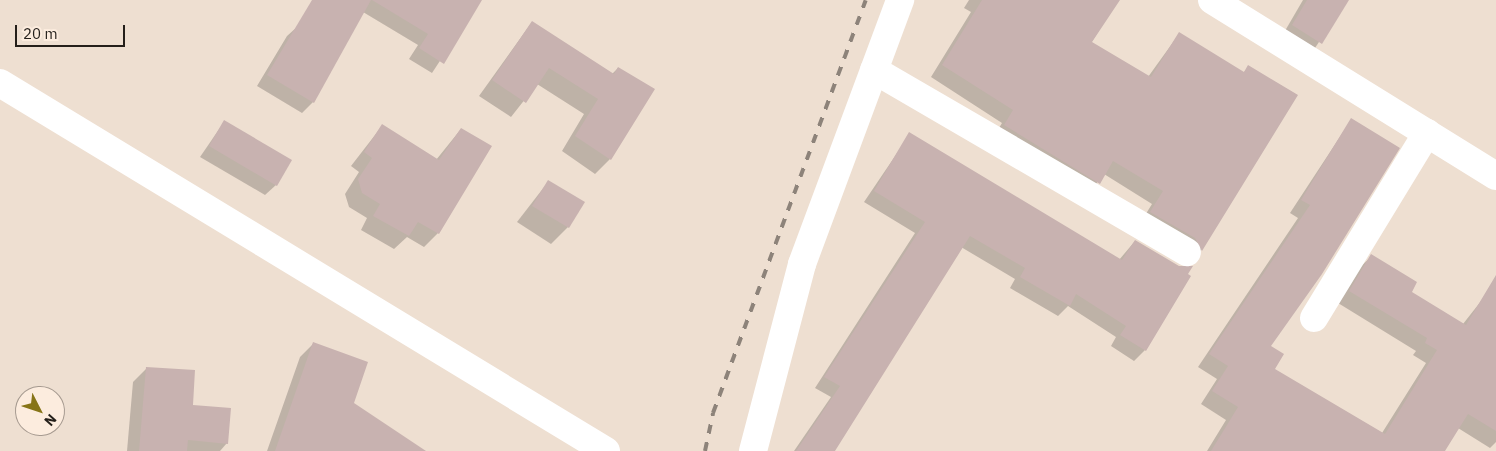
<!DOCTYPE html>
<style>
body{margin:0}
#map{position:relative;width:1496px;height:451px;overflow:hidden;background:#eedfd1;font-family:"IBM Plex Sans",sans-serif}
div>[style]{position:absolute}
.shadow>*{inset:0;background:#0003}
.building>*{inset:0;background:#c8b2b0}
.minor>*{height:28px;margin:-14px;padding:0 14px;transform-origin:14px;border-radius:14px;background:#fff}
.rail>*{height:4px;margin-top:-2px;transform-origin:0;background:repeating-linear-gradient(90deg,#8d837a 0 9px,transparent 0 18px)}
span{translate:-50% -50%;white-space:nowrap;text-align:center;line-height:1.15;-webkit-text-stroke:4.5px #fcecde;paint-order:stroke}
.north{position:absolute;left:15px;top:386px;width:50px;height:50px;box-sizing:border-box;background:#fcecde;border:1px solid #a69a90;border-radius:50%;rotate:131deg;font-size:14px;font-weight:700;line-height:20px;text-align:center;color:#241f1a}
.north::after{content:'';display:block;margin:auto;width:18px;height:22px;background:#877417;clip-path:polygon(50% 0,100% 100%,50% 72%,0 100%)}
.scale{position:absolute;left:15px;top:25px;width:110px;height:22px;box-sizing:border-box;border:2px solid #241f1a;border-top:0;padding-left:6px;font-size:15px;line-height:18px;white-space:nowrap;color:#241f1a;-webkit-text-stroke:4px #fcecde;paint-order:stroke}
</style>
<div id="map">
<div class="shadow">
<i style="clip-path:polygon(327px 0,480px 0,432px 73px,409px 59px,418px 45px,363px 12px,313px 102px,302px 113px,257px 86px,287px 36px)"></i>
<i style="clip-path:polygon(969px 0,1118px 0,1091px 43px,1148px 77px,1179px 34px,1243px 73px,1249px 67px,1297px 95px,1201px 250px,1190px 262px,1139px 225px,1152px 204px,1104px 174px,1087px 195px,993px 138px,1002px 123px,931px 77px,971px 12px,964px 8px)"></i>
<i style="clip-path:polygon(1303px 0,1347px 0,1311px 54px,1282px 36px)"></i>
<i style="clip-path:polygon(532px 22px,612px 74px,618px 68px,653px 90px,610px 159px,595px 174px,562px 151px,584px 114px,537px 84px,511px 117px,479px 96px)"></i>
<i style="clip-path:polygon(1351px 120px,1269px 346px,1273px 369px,1382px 433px,1426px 363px,1413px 355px,1416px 351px,1338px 303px,1359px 268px,1372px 256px,1410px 292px,1463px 324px,1496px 282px,1496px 442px,1490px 448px,1458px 428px,1444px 451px,1207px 451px,1226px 420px,1201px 404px,1217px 379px,1198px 367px,1298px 218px,1290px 213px)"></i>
<i style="clip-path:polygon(224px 122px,276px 185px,265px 195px,200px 157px)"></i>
<i style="clip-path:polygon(382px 126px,436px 160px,461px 129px,438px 233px,424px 247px,407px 237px,394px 249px,361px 230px,367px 218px,349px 207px,345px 194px,359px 172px,351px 166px)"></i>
<i style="clip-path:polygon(910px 134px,1119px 260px,1135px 241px,1145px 350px,1134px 361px,1111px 346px,1116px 337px,1068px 306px,1058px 316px,1010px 288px,1015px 279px,961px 247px,833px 451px,794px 451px,831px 397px,815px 388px,915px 233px,864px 202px)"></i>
<i style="clip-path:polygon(548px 182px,568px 227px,551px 244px,517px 222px)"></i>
<i style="clip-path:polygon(313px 344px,352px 404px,422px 451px,267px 451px,300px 357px)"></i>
<i style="clip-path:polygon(147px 368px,227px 443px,220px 451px,127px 451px,133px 382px)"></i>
</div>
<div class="building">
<i style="clip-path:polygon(312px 0,371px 0,314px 103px,267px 75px)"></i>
<i style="clip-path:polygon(372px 0,482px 0,444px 64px,419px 48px,428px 34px)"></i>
<i style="clip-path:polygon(982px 0,1120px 0,1092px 42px,1151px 77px,1179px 32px,1244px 72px,1248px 65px,1298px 95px,1202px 251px,1195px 238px,1150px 212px,1163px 191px,1113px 161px,1100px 184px,1004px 125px,1013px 110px,942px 65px)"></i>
<i style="clip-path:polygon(1307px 0,1349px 0,1322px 44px,1292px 25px)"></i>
<i style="clip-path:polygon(532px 21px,614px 74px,618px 67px,655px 89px,611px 160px,575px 136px,598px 99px,549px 68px,526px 103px,492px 80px)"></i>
<i style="clip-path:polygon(1351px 118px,1400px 148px,1322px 274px,1271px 346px,1284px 354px,1275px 369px,1385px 434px,1437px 350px,1425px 343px,1427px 338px,1349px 291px,1371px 254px,1417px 282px,1412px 292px,1466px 325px,1496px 275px,1496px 431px,1468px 414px,1445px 451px,1211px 451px,1238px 407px,1212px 391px,1228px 366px,1209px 354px,1310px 205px,1301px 200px)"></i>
<i style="clip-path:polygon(224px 120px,292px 160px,277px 186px,209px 146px)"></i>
<i style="clip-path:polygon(382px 124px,439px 160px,461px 128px,492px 146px,439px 234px,418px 222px,409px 236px,373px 216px,380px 204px,362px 193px,358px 179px,372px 158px,364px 152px)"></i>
<i style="clip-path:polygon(909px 132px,1122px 260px,1135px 240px,1179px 266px,1193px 266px,1188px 274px,1191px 276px,1146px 351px,1120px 335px,1126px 326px,1076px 294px,1070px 306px,1020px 277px,1025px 268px,970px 236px,835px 451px,796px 451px,840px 386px,824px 377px,925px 222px,874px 191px)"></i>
<i style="clip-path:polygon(548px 180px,585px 202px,569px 228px,532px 206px)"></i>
<i style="clip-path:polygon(313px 342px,368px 362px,354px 403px,426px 451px,275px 451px)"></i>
<i style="clip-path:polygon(146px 367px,195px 370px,193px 405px,231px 408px,228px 444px,188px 440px,187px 451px,139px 451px)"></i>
</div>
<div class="minor">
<i style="left:1212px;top:0;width:334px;rotate:31.8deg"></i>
<i style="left:874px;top:70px;width:362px;rotate:30.2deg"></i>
<i style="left:0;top:83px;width:709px;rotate:31.27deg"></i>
<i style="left:1314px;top:318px;width:217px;rotate:-58.6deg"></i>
<i style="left:753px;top:451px;width:193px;rotate:-75.3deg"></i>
<i style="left:802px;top:264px;width:282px;rotate:-69.6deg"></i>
</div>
<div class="rail">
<i style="left:705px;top:451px;width:39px;rotate:-78deg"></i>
<i style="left:713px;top:413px;width:440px;rotate:-69.7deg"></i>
</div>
<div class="north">N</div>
<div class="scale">20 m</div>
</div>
